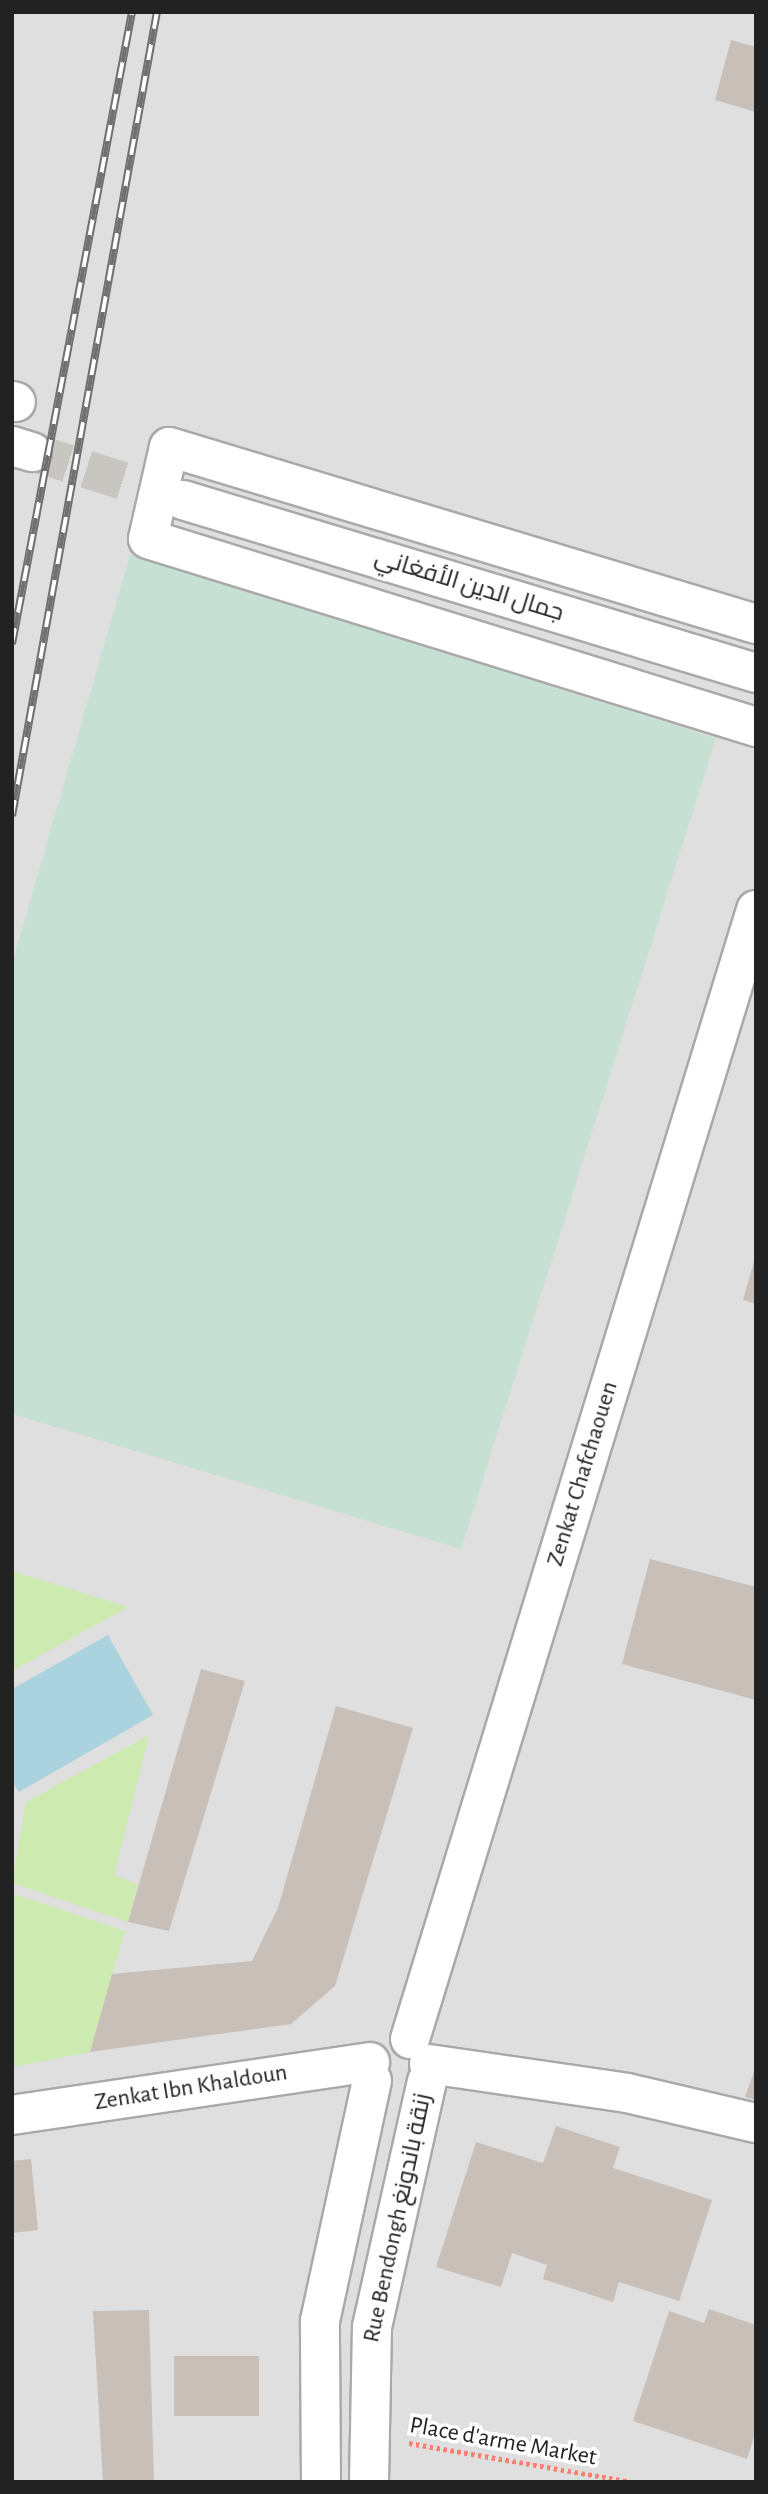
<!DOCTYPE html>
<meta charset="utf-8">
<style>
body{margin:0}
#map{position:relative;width:768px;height:2494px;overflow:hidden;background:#f2efe9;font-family:"Alegreya Sans",Cairo,sans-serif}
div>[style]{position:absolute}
.residential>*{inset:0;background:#e0dfdf}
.grass>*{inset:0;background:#cdebb0}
.wetland>*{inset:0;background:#c6e0d4}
.water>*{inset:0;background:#aad3df}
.building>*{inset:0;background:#c7bfb8}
.minor-tunnel>*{height:38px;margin-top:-19px;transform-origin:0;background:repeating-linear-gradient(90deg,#c8c6c1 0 38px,transparent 0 57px)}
.path>*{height:4.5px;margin-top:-2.25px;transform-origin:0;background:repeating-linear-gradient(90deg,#fa8072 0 3.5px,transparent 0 7px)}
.roads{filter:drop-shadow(2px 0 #a9a9a9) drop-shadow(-2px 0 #a9a9a9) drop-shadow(0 2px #a9a9a9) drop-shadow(0 -2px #a9a9a9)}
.minor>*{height:38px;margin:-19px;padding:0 19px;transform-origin:19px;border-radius:19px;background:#fff}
.rail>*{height:8px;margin-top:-4px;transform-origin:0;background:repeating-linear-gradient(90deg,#fff 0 16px,#707070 0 32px);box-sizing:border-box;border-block:2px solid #707070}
span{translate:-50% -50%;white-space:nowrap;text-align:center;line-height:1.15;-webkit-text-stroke:7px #fff;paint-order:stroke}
.street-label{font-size:24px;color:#222}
.frame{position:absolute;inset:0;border:14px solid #222;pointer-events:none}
</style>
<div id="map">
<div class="residential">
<i style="clip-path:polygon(12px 12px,756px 12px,756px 2482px,12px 2482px)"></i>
</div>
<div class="grass">
<i style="clip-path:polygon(12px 1571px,128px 1607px,12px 1671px)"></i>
<i style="clip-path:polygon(149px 1735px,114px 1875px,138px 1885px,128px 1922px,12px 1883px,26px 1802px)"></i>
<i style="clip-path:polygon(12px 1893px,125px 1931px,90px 2052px,12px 2067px)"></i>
</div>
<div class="wetland">
<i style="clip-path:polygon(130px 555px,716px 738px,461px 1549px,12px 1414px,14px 957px)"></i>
</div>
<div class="water">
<i style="clip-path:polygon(108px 1635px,153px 1715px,19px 1792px,12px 1781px,12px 1689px)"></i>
</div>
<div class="building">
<i style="clip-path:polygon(731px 40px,756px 47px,756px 112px,715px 100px)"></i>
<i style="clip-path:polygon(755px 1258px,756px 1258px,756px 1304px,743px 1300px)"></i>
<i style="clip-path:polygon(650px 1559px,756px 1587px,756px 1700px,622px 1664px)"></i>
<i style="clip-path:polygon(201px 1669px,245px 1681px,169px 1931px,128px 1922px)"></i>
<i style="clip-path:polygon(336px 1706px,413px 1728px,335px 1986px,291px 2024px,90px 2052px,112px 1974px,252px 1961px,278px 1908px)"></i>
<i style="clip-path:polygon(755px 2069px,756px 2069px,756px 2100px,745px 2097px)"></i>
<i style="clip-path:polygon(556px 2126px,620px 2147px,613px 2168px,712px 2200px,679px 2301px,619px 2282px,613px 2302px,543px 2279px,547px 2265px,512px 2253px,501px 2287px,436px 2267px,476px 2142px,543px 2163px)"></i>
<i style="clip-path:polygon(31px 2159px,38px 2230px,12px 2233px,12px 2161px)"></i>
<i style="clip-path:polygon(709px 2309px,756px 2325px,756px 2431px,747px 2459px,633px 2421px,669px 2311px,704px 2323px)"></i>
<i style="clip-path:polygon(149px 2310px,154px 2482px,103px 2482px,93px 2311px)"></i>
<i style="clip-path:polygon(174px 2356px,259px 2356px,259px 2416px,174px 2416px)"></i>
</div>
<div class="minor-tunnel">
<i style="left:32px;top:452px;width:158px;rotate:17.6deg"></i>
</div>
<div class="path">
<i style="left:409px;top:2443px;width:226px;rotate:9.9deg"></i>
</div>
<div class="roads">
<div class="minor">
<i style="left:12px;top:401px;width:4px;rotate:14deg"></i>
<i style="left:12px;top:446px;width:21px;rotate:17deg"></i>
<i style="left:183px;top:500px;width:599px;rotate:16.8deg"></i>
<i style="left:756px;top:624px;width:613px;rotate:-163.22deg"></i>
<i style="left:169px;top:447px;width:94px;rotate:102.9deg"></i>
<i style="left:148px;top:539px;width:636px;rotate:17.18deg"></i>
<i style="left:410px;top:2039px;width:1181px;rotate:-72.96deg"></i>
<i style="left:429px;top:2064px;width:200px;rotate:8.3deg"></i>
<i style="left:627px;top:2093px;width:132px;rotate:13.1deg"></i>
<i style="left:12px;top:2115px;width:362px;rotate:-8.4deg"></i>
<i style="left:321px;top:2482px;width:161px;rotate:-90.4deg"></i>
<i style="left:320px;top:2321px;width:246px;rotate:-77.8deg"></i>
<i style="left:369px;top:2482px;width:155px;rotate:-88.9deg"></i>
<i style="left:372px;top:2327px;width:252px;rotate:-77.4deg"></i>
</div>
</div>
<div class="rail">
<i style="left:12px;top:644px;width:643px;rotate:-79.25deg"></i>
<i style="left:12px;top:816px;width:817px;rotate:-79.78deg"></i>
</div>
<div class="street-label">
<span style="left:469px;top:586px;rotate:17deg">جمال الدين الأفغاني</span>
<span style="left:583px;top:1474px;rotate:-73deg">Zenkat Chafchaouen</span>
<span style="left:191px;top:2088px;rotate:-9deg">Zenkat Ibn Khaldoun</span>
<span style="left:398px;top:2218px;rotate:-78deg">Rue Bendongh زنقة باندونغ</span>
<span style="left:503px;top:2442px;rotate:10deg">Place d'arme Market</span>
</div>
<div class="frame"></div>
</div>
